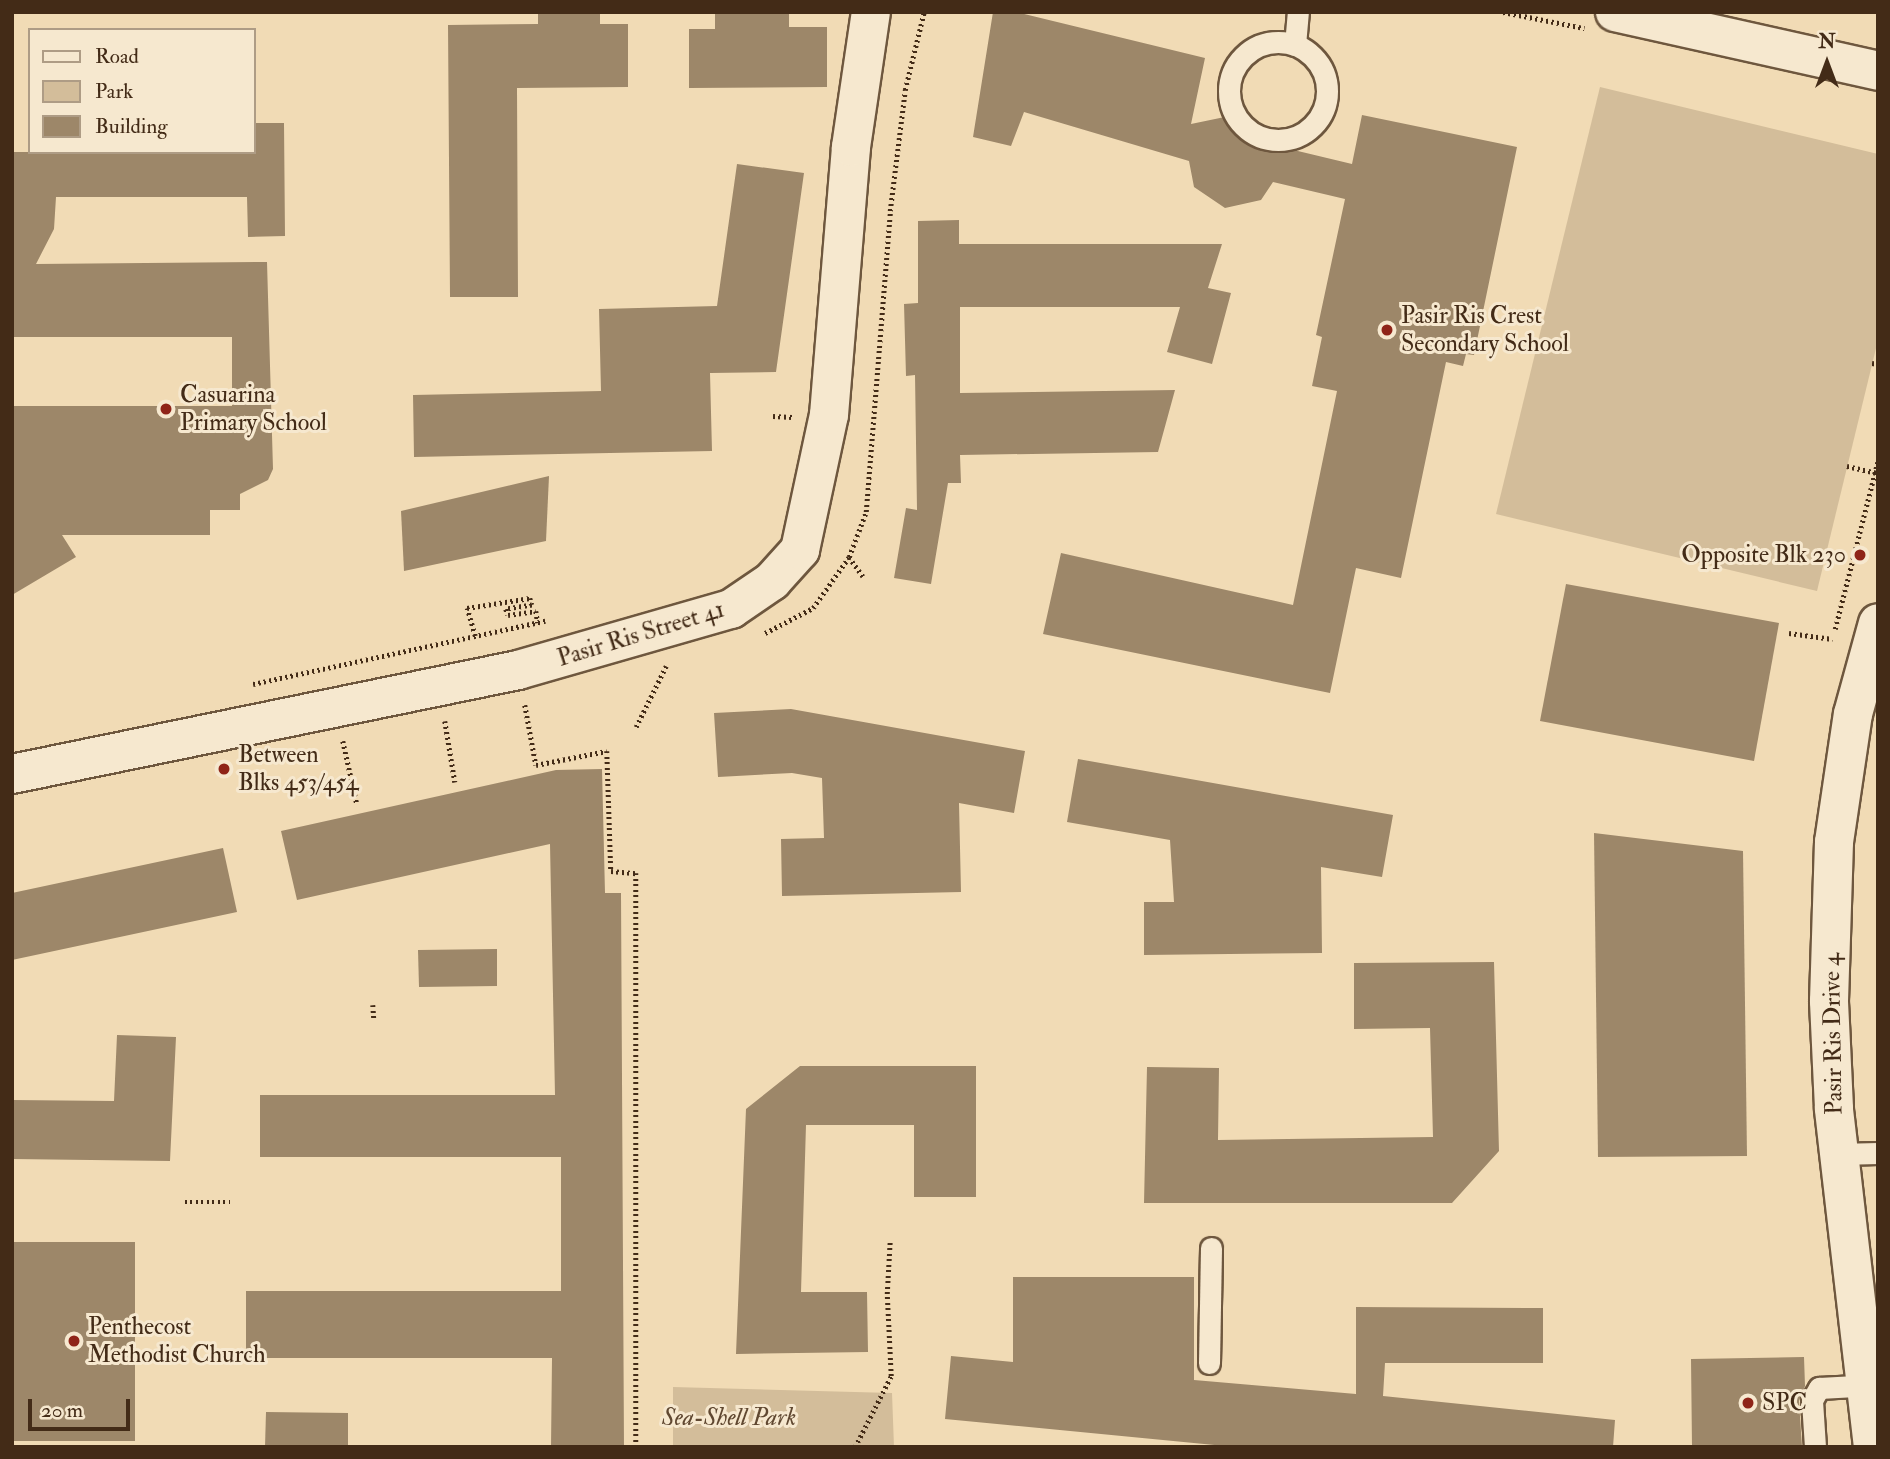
<!DOCTYPE html>
<style>
body{margin:0}
#map{position:relative;width:1890px;height:1459px;overflow:hidden;background:#f1dbb5;font-family:"IM FELL Double Pica",serif}
div>[style]{position:absolute}
.green>*{inset:0;background:#d3bd9a}
.building>*{inset:0;background:#9d8769}
.path>*{height:4.5px;margin-top:-2.25px;transform-origin:0;background:repeating-linear-gradient(90deg,#432b17 0 2px,transparent 0 5.5px)}
.roads{filter:drop-shadow(2px 0 #6e573e) drop-shadow(-2px 0 #6e573e) drop-shadow(0 2px #6e573e) drop-shadow(0 -2px #6e573e)}
.service>*{height:21px;margin:-10.5px;padding:0 10.5px;transform-origin:10.5px;border-radius:10.5px;background:#f6e8cf}
.service>.ring{margin:-10.5px;padding:0;box-sizing:content-box;background:none;border:21px solid #f6e8cf;border-radius:50%}
.minor>*{height:38px;margin:-19px;padding:0 19px;transform-origin:19px;border-radius:19px;background:#f6e8cf}
.tertiary>*{height:38px;margin:-19px;padding:0 19px;transform-origin:19px;border-radius:19px;background:#f6e8cf}
.dots>*{width:19px;height:19px;translate:-50% -50%;box-sizing:border-box;border:4px solid #f6e8cf;border-radius:50%}
span{translate:-50% -50%;white-space:nowrap;text-align:center;line-height:1.15;-webkit-text-stroke:6px #f6e8cf;paint-order:stroke}
.poi-label{font-size:24px;color:#432b17}
.left{translate:0 -50%;text-align:left}
.right{translate:-100% -50%;text-align:right}
.street-label{font-size:24px;color:#432b17}
.park-label{font-size:24px;color:#604831;font-style:italic}
.frame{position:absolute;inset:0;border:14px solid #432b17;pointer-events:none}
.legend{position:absolute;left:28px;top:28px;width:228px;height:126px;box-sizing:border-box;background:#f6e8cf;border:2px solid #ae9c85;margin:0;padding:9px 12px;list-style:none;font-size:21px;color:#432b17}
.legend li{display:flex;align-items:center;gap:14px;height:35px}
.legend b{width:35px;border:2px solid #ae9c85}
.north{position:absolute;left:1792px;top:28px;width:70px;height:70px;-webkit-text-stroke:5px #f6e8cf;paint-order:stroke;rotate:0deg;font-size:19px;font-weight:700;line-height:28px;text-align:center;color:#432b17}
.north::after{content:'';display:block;margin:auto;width:24px;height:32px;background:#432b17;clip-path:polygon(50% 0,100% 100%,50% 72%,0 100%)}
.scale{position:absolute;left:28px;top:1399px;width:102px;height:32px;box-sizing:border-box;border:4px solid #432b17;border-top:0;padding-left:9px;font-size:21px;line-height:24px;white-space:nowrap;color:#432b17;-webkit-text-stroke:5px #f6e8cf;paint-order:stroke}
</style>
<div id="map">
<div class="green">
<i style="clip-path:polygon(1600px 87px,1878px 154px,1878px 340px,1817px 591px,1496px 514px)"></i>
<i style="clip-path:polygon(673px 1387px,892px 1393px,894px 1447px,673px 1447px)"></i>
</div>
<div class="building">
<i style="clip-path:polygon(538px 12px,600px 12px,600px 24px,628px 24px,628px 87px,517px 88px,518px 297px,450px 297px,448px 25px,538px 24px)"></i>
<i style="clip-path:polygon(715px 12px,789px 12px,789px 27px,827px 27px,827px 87px,689px 88px,689px 29px,715px 29px)"></i>
<i style="clip-path:polygon(993px 12px,1016px 12px,1205px 58px,1191px 124px,1244px 113px,1274px 133px,1277px 146px,1352px 164px,1362px 115px,1517px 147px,1474px 355px,1466px 354px,1463px 366px,1446px 362px,1401px 578px,1356px 568px,1330px 693px,1043px 634px,1061px 553px,1293px 605px,1337px 391px,1312px 386px,1322px 337px,1316px 335px,1345px 199px,1273px 182px,1261px 200px,1225px 208px,1194px 187px,1189px 161px,1024px 112px,1011px 146px,973px 137px)"></i>
<i style="clip-path:polygon(254px 123px,284px 123px,285px 236px,248px 237px,247px 197px,56px 197px,54px 229px,36px 264px,267px 262px,273px 469px,268px 480px,240px 494px,240px 510px,210px 510px,210px 535px,62px 535px,76px 557px,12px 595px,12px 406px,232px 406px,232px 337px,12px 337px,12px 152px,254px 152px)"></i>
<i style="clip-path:polygon(737px 164px,804px 173px,776px 372px,710px 373px,712px 451px,414px 457px,413px 395px,601px 391px,599px 309px,717px 306px)"></i>
<i style="clip-path:polygon(959px 220px,959px 244px,1222px 244px,1208px 288px,1231px 293px,1212px 364px,1167px 352px,1180px 307px,960px 307px,960px 393px,1175px 390px,1158px 452px,960px 455px,961px 483px,948px 483px,931px 584px,894px 578px,906px 508px,917px 510px,915px 375px,906px 376px,904px 304px,918px 303px,918px 221px)"></i>
<i style="clip-path:polygon(549px 476px,546px 541px,404px 571px,401px 511px)"></i>
<i style="clip-path:polygon(1566px 584px,1779px 623px,1754px 761px,1540px 721px)"></i>
<i style="clip-path:polygon(791px 709px,1025px 751px,1014px 813px,959px 803px,961px 892px,782px 896px,781px 839px,824px 838px,822px 778px,792px 773px,718px 777px,714px 713px)"></i>
<i style="clip-path:polygon(1078px 759px,1393px 815px,1382px 877px,1321px 867px,1322px 953px,1144px 955px,1144px 902px,1174px 902px,1170px 840px,1067px 822px)"></i>
<i style="clip-path:polygon(602px 769px,605px 893px,621px 893px,624px 1447px,551px 1447px,552px 1358px,246px 1358px,246px 1291px,561px 1291px,561px 1157px,260px 1157px,260px 1095px,555px 1095px,550px 844px,297px 900px,281px 831px,556px 770px)"></i>
<i style="clip-path:polygon(1594px 833px,1743px 851px,1747px 1156px,1598px 1157px)"></i>
<i style="clip-path:polygon(223px 848px,237px 912px,12px 960px,12px 893px)"></i>
<i style="clip-path:polygon(497px 949px,497px 986px,419px 987px,418px 950px)"></i>
<i style="clip-path:polygon(1494px 962px,1499px 1151px,1452px 1203px,1144px 1203px,1147px 1067px,1219px 1068px,1218px 1140px,1433px 1137px,1430px 1028px,1354px 1029px,1354px 963px)"></i>
<i style="clip-path:polygon(117px 1035px,176px 1037px,170px 1161px,12px 1159px,12px 1100px,114px 1101px)"></i>
<i style="clip-path:polygon(800px 1066px,976px 1066px,976px 1197px,914px 1197px,914px 1125px,806px 1125px,801px 1292px,867px 1292px,868px 1352px,736px 1354px,746px 1109px)"></i>
<i style="clip-path:polygon(12px 1242px,135px 1242px,135px 1441px,12px 1441px)"></i>
<i style="clip-path:polygon(1013px 1277px,1194px 1277px,1194px 1380px,1356px 1394px,1356px 1307px,1543px 1308px,1543px 1363px,1385px 1363px,1383px 1396px,1615px 1420px,1613px 1447px,1235px 1447px,945px 1419px,951px 1356px,1013px 1362px)"></i>
<i style="clip-path:polygon(1804px 1357px,1805px 1386px,1799px 1401px,1802px 1447px,1692px 1447px,1691px 1359px)"></i>
<i style="clip-path:polygon(266px 1412px,348px 1413px,348px 1447px,265px 1447px)"></i>
</div>
<div class="path">
<i style="left:1503px;top:12px;width:83px;rotate:11.2deg"></i>
<i style="left:1872px;top:363px;width:6px;rotate:9deg"></i>
<i style="left:773px;top:416px;width:19px;rotate:3deg"></i>
<i style="left:1847px;top:466px;width:31px;rotate:13deg"></i>
<i style="left:849px;top:557px;width:24px;rotate:54deg"></i>
<i style="left:1835px;top:629px;width:174px;rotate:-75.7deg"></i>
<i style="left:765px;top:633px;width:54px;rotate:-27.5deg"></i>
<i style="left:813px;top:608px;width:62px;rotate:-54.8deg"></i>
<i style="left:849px;top:557px;width:48px;rotate:-69.3deg"></i>
<i style="left:866px;top:512px;width:302px;rotate:-85.4deg"></i>
<i style="left:890px;top:211px;width:122px;rotate:-82.9deg"></i>
<i style="left:905px;top:90px;width:80px;rotate:-76.3deg"></i>
<i style="left:1789px;top:633px;width:44px;rotate:7.8deg"></i>
<i style="left:475px;top:636px;width:29px;rotate:-106deg"></i>
<i style="left:467px;top:608px;width:64px;rotate:-9deg"></i>
<i style="left:530px;top:598px;width:7px;rotate:74deg"></i>
<i style="left:532px;top:605px;width:26px;rotate:171deg"></i>
<i style="left:506px;top:609px;width:6px;rotate:72deg"></i>
<i style="left:508px;top:615px;width:28px;rotate:-8deg"></i>
<i style="left:536px;top:611px;width:12px;rotate:81deg"></i>
<i style="left:253px;top:684px;width:299px;rotate:-12.2deg"></i>
<i style="left:525px;top:705px;width:61px;rotate:79.6deg"></i>
<i style="left:536px;top:765px;width:72px;rotate:-11.2deg"></i>
<i style="left:607px;top:751px;width:120px;rotate:88.1deg"></i>
<i style="left:611px;top:871px;width:25px;rotate:5deg"></i>
<i style="left:636px;top:873px;width:574px;rotate:90deg"></i>
<i style="left:445px;top:721px;width:62px;rotate:80.7deg"></i>
<i style="left:636px;top:727px;width:68px;rotate:-63.8deg"></i>
<i style="left:343px;top:741px;width:65px;rotate:77.5deg"></i>
<i style="left:373px;top:1005px;width:15px;rotate:86deg"></i>
<i style="left:185px;top:1202px;width:45px"></i>
<i style="left:855px;top:1447px;width:80px;rotate:-63.1deg"></i>
<i style="left:891px;top:1376px;width:82px;rotate:-92.8deg"></i>
<i style="left:887px;top:1294px;width:53px;rotate:-86.8deg"></i>
</div>
<div class="roads">
<div class="service">
<i class="ring" style="left:1229px;top:42px;width:77px;height:77px"></i>
<i style="left:1295px;top:45px;width:33px;rotate:-85deg"></i>
<i style="left:1838px;top:1154px;width:40px;rotate:-1.4deg"></i>
<i style="left:1209px;top:1363px;width:115px;rotate:-89deg"></i>
<i style="left:1815px;top:1447px;width:47px;rotate:-93.7deg"></i>
<i style="left:1812px;top:1400px;width:14px;rotate:-60deg"></i>
<i style="left:1819px;top:1388px;width:55px;rotate:-3.1deg"></i>
</div>
<div class="minor">
<i style="left:1615px;top:12px;width:270px;rotate:12.6deg"></i>
<i style="left:12px;top:774px;width:517px;rotate:-11.61deg"></i>
<i style="left:518px;top:670px;width:222px;rotate:-16deg"></i>
<i style="left:731px;top:609px;width:50px;rotate:-34.3deg"></i>
<i style="left:772px;top:581px;width:42px;rotate:-47.9deg"></i>
<i style="left:800px;top:550px;width:138px;rotate:-77.9deg"></i>
<i style="left:829px;top:415px;width:269px;rotate:-85.3deg"></i>
<i style="left:851px;top:147px;width:136px;rotate:-81.6deg"></i>
</div>
<div class="tertiary">
<i style="left:1873px;top:1447px;width:341px;rotate:-96.6deg"></i>
<i style="left:1834px;top:1108px;width:107px;rotate:-92.7deg"></i>
<i style="left:1829px;top:1001px;width:159px;rotate:-88.2deg"></i>
<i style="left:1834px;top:842px;width:129px;rotate:-81.6deg"></i>
<i style="left:1853px;top:714px;width:94px;rotate:-74.6deg"></i>
</div>
</div>
<div class="dots">
<i style="left:1387px;top:330px;background:#8f2418"></i>
<i style="left:166px;top:409px;background:#8f2418"></i>
<i style="left:1860px;top:555px;background:#8f2418"></i>
<i style="left:224px;top:769px;background:#8f2418"></i>
<i style="left:74px;top:1341px;background:#8f2418"></i>
<i style="left:1748px;top:1403px;background:#8f2418"></i>
</div>
<div class="poi-label">
<span class="left" style="left:1401px;top:330px">Pasir Ris Crest<br>Secondary School</span>
<span class="left" style="left:180px;top:409px">Casuarina<br>Primary School</span>
<span class="right" style="left:1846px;top:555px">Opposite Blk 230</span>
<span class="left" style="left:238px;top:769px">Between<br>Blks 453/454</span>
<span class="left" style="left:88px;top:1341px">Penthecost<br>Methodist Church</span>
<span class="left" style="left:1762px;top:1403px">SPC</span>
</div>
<div class="street-label">
<span style="left:641px;top:634px;rotate:-17deg">Pasir Ris Street 41</span>
<span style="left:1833px;top:1034px;rotate:-91deg">Pasir Ris Drive 4</span>
</div>
<div class="park-label">
<span style="left:729px;top:1418px">Sea-Shell Park</span>
</div>
<div class="frame"></div>
<ul class="legend">
<li><b style="height:9px;background:#f6e8cf"></b>Road</li>
<li><b style="height:19px;background:#d3bd9a"></b>Park</li>
<li><b style="height:19px;background:#9d8769"></b>Building</li>
</ul>
<div class="north">N</div>
<div class="scale">20 m</div>
</div>
